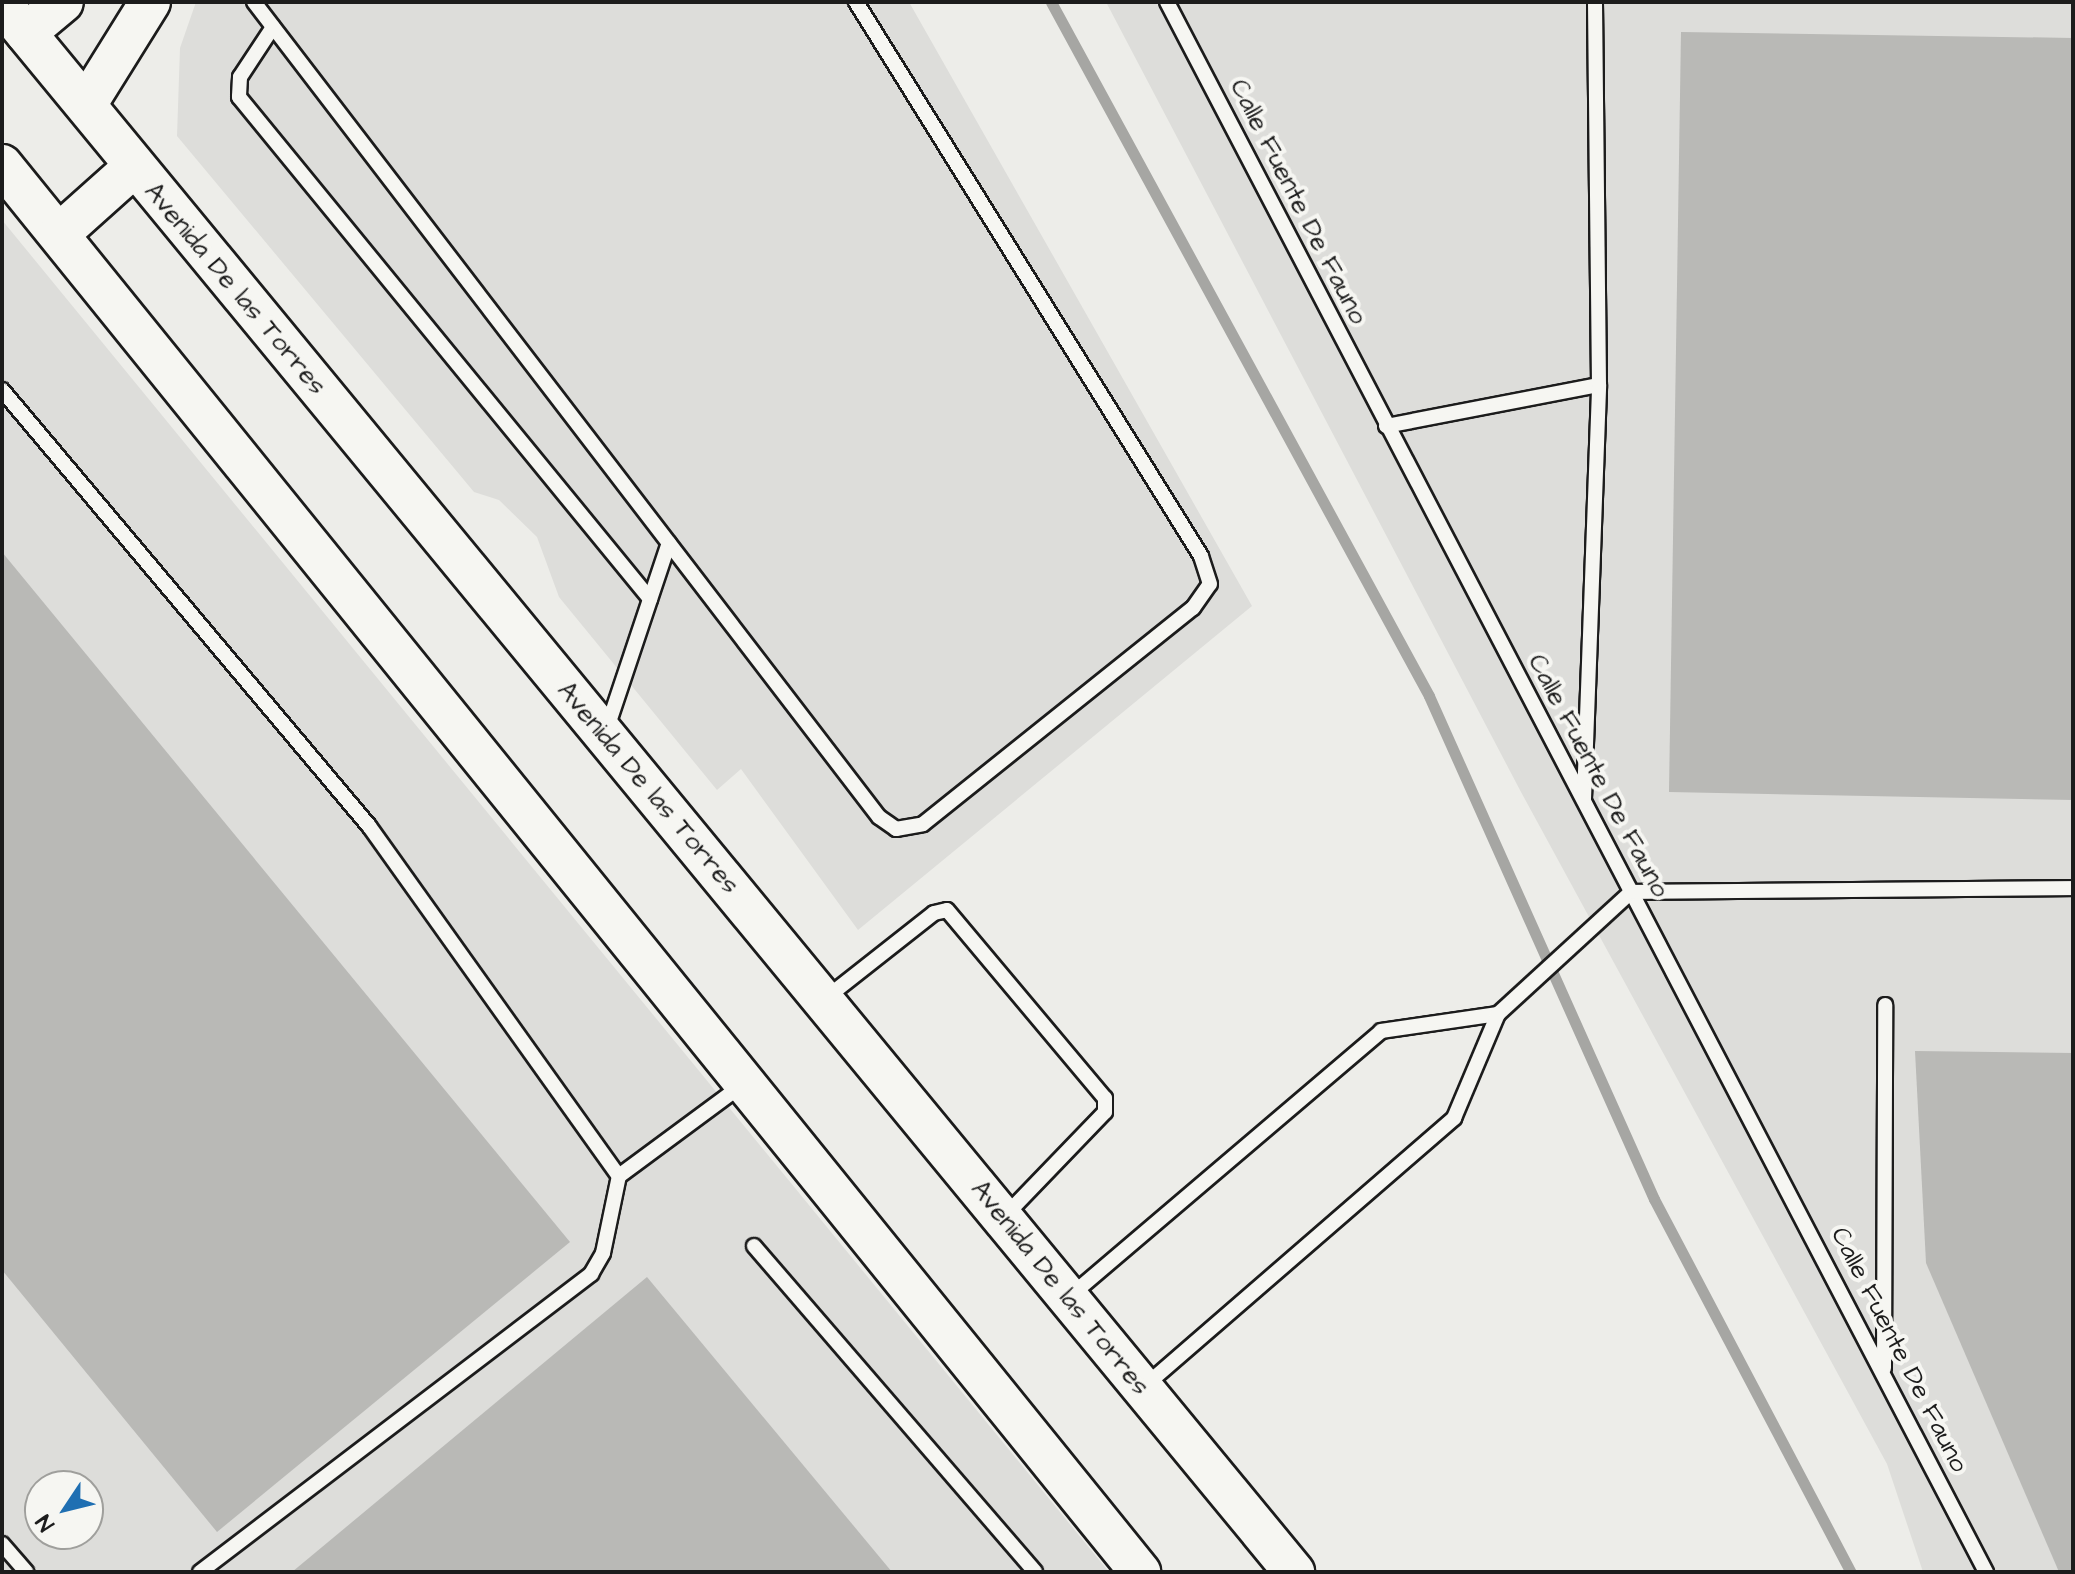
<!DOCTYPE html>
<style>
body{margin:0}
#map{position:relative;width:2075px;height:1574px;overflow:hidden;background:#edede9;font-family:"Architects Daughter",sans-serif}
div>[style]{position:absolute}
.built>*{inset:0;background:#ddddda}
.stream>*{height:11px;margin:-5.5px;padding:0 5.5px;transform-origin:5.5px;border-radius:5.5px;background:#a6a6a3}
.building>*{inset:0;background:#b9b9b6}
.roads{filter:drop-shadow(2px 0 #1c1c1c) drop-shadow(-2px 0 #1c1c1c) drop-shadow(0 2px #1c1c1c) drop-shadow(0 -2px #1c1c1c)}
.lane>*{height:14px;margin:-7px;padding:0 7px;transform-origin:7px;border-radius:7px;background:#f6f6f2}
.secondary>*{height:40px;margin:-20px;padding:0 20px;transform-origin:20px;border-radius:20px;background:#f6f6f2}
span{translate:-50% -50%;white-space:nowrap;text-align:center;line-height:1.15;-webkit-text-stroke:8px #f6f6f2;paint-order:stroke}
.street-label{font-size:26px;color:#1c1c1c}
.frame{position:absolute;inset:0;border:4px solid #1c1c1c;pointer-events:none}
.north{position:absolute;left:24px;top:1470px;width:80px;height:80px;box-sizing:border-box;background:#f6f6f2;border:2px solid #9f9f9c;border-radius:50%;rotate:235deg;font-size:22px;font-weight:700;line-height:32px;text-align:center;color:#1c1c1c}
.north::after{content:'';display:block;margin:auto;width:28px;height:36px;background:#1f6fb2;clip-path:polygon(50% 0,100% 100%,50% 72%,0 100%)}
</style>
<div id="map">
<div class="built">
<i style="clip-path:polygon(196px 2px,909px 2px,1252px 606px,858px 930px,741px 769px,717px 790px,559px 597px,537px 537px,499px 500px,474px 492px,177px 136px,180px 48px)"></i>
<i style="clip-path:polygon(1106px 2px,2073px 2px,2073px 1572px,1923px 1572px,1887px 1464px,1521px 792px)"></i>
<i style="clip-path:polygon(evenodd,2px 220px,786px 1177px,1109px 1572px,2px 1572px,2px 220px,40px 1486px,88px 1486px,88px 1534px,40px 1534px,40px 1486px)"></i>
</div>
<div class="stream">
<i style="left:1051px;top:2px;width:790px;rotate:61.42deg"></i>
<i style="left:1429px;top:696px;width:551px;rotate:65.9deg"></i>
<i style="left:1654px;top:1199px;width:422px;rotate:62.2deg"></i>
</div>
<div class="building">
<i style="clip-path:polygon(1681px 32px,2073px 38px,2073px 800px,1669px 792px)"></i>
<i style="clip-path:polygon(2px 552px,570px 1242px,217px 1532px,2px 1270px)"></i>
<i style="clip-path:polygon(1915px 1051px,2073px 1053px,2073px 1572px,2059px 1572px,1926px 1263px)"></i>
<i style="clip-path:polygon(647px 1277px,892px 1572px,292px 1572px)"></i>
</div>
<div class="roads">
<div class="lane">
<i style="left:254px;top:2px;width:1027px;rotate:52.52deg"></i>
<i style="left:879px;top:817px;width:21px;rotate:35deg"></i>
<i style="left:896px;top:829px;width:27px;rotate:-10deg"></i>
<i style="left:923px;top:824px;width:346px;rotate:-38.7deg"></i>
<i style="left:1193px;top:608px;width:29px;rotate:-55deg"></i>
<i style="left:1210px;top:584px;width:29px;rotate:-108deg"></i>
<i style="left:1201px;top:556px;width:653px;rotate:-121.91deg"></i>
<i style="left:1167px;top:2px;width:1771px;rotate:62.45deg"></i>
<i style="left:273px;top:27px;width:60px;rotate:123.4deg"></i>
<i style="left:240px;top:77px;width:20px;rotate:93deg"></i>
<i style="left:239px;top:97px;width:649px;rotate:50.69deg"></i>
<i style="left:2px;top:390px;width:570px;rotate:49.91deg"></i>
<i style="left:369px;top:826px;width:430px;rotate:54.5deg"></i>
<i style="left:1386px;top:426px;width:217px;rotate:-10.9deg"></i>
<i style="left:607px;top:728px;width:195px;rotate:-71.5deg"></i>
<i style="left:1584px;top:799px;width:414px;rotate:-87.9deg"></i>
<i style="left:1599px;top:385px;width:383px;rotate:-90.6deg"></i>
<i style="left:826px;top:998px;width:137px;rotate:-38.2deg"></i>
<i style="left:934px;top:913px;width:13px;rotate:-13deg"></i>
<i style="left:947px;top:910px;width:246px;rotate:50deg"></i>
<i style="left:1105px;top:1098px;width:14px;rotate:90deg"></i>
<i style="left:1105px;top:1112px;width:147px;rotate:133.9deg"></i>
<i style="left:754px;top:1246px;width:430px;rotate:49.2deg"></i>
<i style="left:1069px;top:1297px;width:410px;rotate:-40.4deg"></i>
<i style="left:1381px;top:1031px;width:118px;rotate:-8.3deg"></i>
<i style="left:1498px;top:1014px;width:180px;rotate:-42.5deg"></i>
<i style="left:1631px;top:892px;width:442px;rotate:-0.5deg"></i>
<i style="left:1884px;top:1368px;width:363px;rotate:-89.8deg"></i>
<i style="left:1146px;top:1385px;width:408px;rotate:-40.9deg"></i>
<i style="left:1454px;top:1118px;width:113px;rotate:-67.1deg"></i>
<i style="left:2px;top:1544px;width:37px;rotate:49deg"></i>
<i style="left:200px;top:1572px;width:492px;rotate:-37.3deg"></i>
<i style="left:591px;top:1274px;width:24px;rotate:-60deg"></i>
<i style="left:603px;top:1253px;width:79px;rotate:-78.3deg"></i>
<i style="left:619px;top:1176px;width:153px;rotate:-36.5deg"></i>
</div>
<div class="secondary">
<i style="left:2px;top:4px;width:2032px;rotate:50.51deg"></i>
<i style="left:26px;top:33px;width:48px;rotate:-40deg"></i>
<i style="left:86px;top:105px;width:121px;rotate:-58.1deg"></i>
<i style="left:2px;top:165px;width:1810px;rotate:51.03deg"></i>
<i style="left:59px;top:234px;width:101px;rotate:-41.8deg"></i>
</div>
</div>
<div class="street-label">
<span style="left:1298px;top:202px;rotate:63deg">Calle Fuente De Fauno</span>
<span style="left:235px;top:289px;rotate:50deg">Avenida De las Torres</span>
<span style="left:1598px;top:776px;rotate:62deg">Calle Fuente De Fauno</span>
<span style="left:648px;top:788px;rotate:50deg">Avenida De las Torres</span>
<span style="left:1060px;top:1288px;rotate:51deg">Avenida De las Torres</span>
<span style="left:1899px;top:1350px;rotate:63deg">Calle Fuente De Fauno</span>
</div>
<div class="frame"></div>
<div class="north">N</div>
</div>
